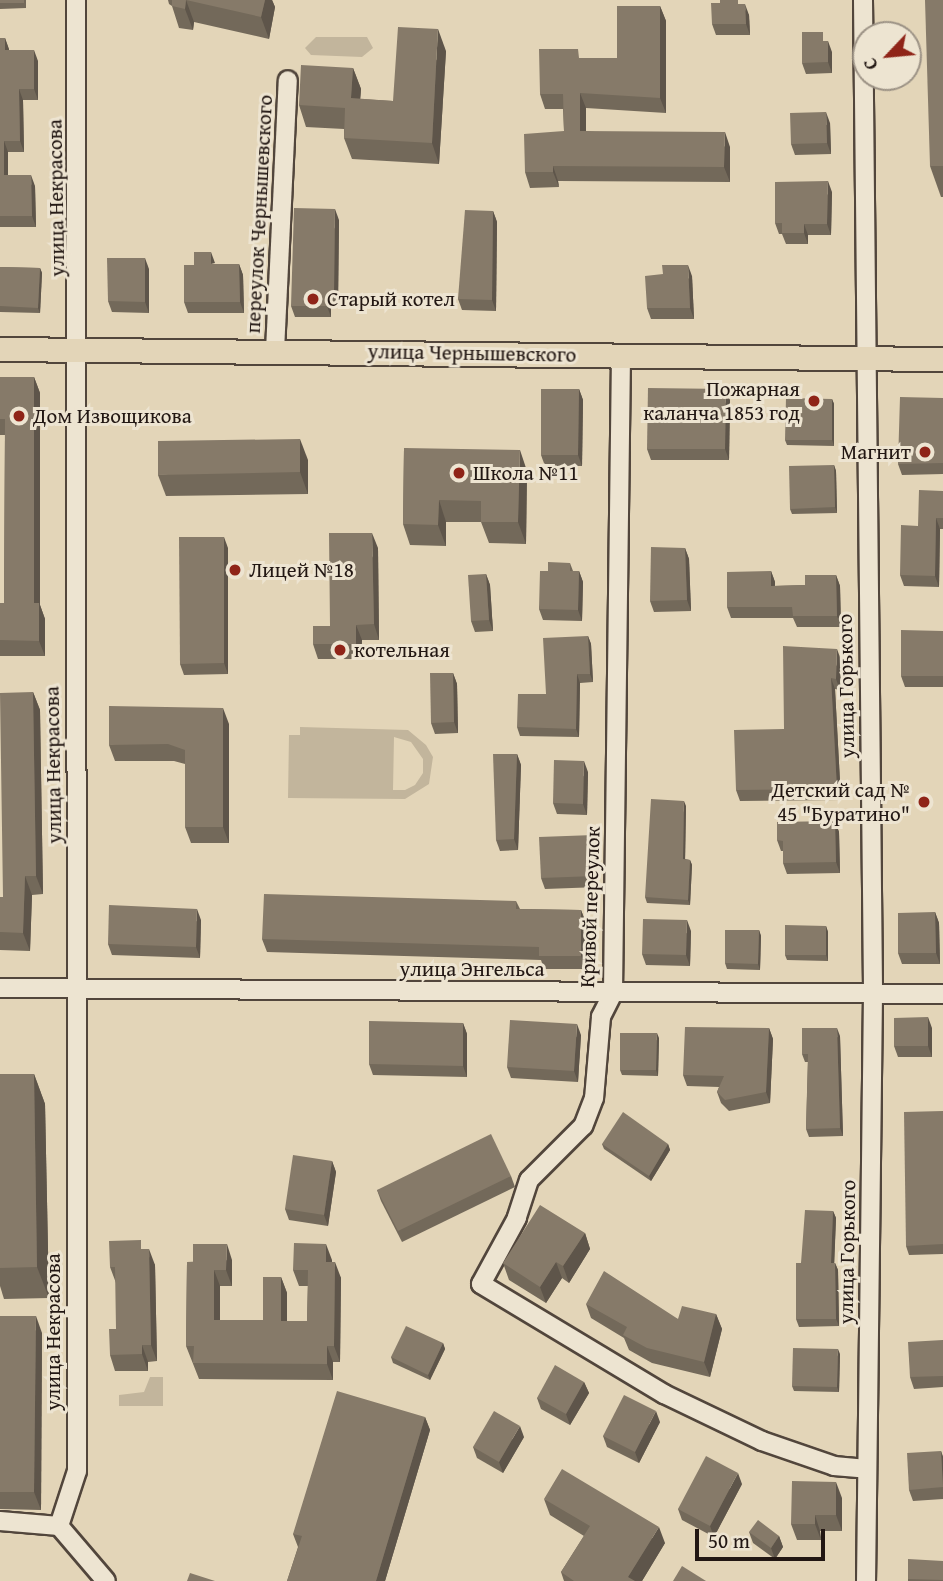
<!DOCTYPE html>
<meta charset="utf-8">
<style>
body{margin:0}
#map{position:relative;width:943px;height:1581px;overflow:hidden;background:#e3d5b8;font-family:"Gentium Book Plus",serif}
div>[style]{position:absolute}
.green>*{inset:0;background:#c2b59c}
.roads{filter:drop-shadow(2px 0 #52463c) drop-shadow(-2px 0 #52463c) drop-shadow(0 2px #52463c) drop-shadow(0 -2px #52463c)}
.minor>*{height:18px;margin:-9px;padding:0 9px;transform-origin:9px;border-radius:9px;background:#ede4d1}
.major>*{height:23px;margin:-11.5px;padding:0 11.5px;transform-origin:11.5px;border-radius:11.5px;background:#e3d5b8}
.wall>*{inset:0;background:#73695a}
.shaded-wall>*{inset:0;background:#5e554a}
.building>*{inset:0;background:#867a69}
.dots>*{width:19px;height:19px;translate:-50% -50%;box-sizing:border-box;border:4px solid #ede4d1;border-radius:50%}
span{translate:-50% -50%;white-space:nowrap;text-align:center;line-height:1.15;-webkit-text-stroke:6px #ede4d1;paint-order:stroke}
.street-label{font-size:21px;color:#221713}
.poi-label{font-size:21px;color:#221713}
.left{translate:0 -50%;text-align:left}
.right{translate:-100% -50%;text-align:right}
.north{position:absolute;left:852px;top:21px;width:70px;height:70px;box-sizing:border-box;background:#ede4d1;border:2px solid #9c9285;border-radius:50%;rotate:244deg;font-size:19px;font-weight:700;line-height:28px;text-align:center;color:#221713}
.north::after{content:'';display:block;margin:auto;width:24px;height:32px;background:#8f2418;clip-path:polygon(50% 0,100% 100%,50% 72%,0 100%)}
.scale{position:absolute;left:695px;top:1529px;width:130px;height:32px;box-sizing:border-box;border:4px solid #221713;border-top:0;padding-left:9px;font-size:21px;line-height:24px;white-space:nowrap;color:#221713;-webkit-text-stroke:5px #ede4d1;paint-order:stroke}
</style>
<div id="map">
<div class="green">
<i style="clip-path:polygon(316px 37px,367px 37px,373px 48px,362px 57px,311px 55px,305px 48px)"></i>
<i style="clip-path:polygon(evenodd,300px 727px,408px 730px,426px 745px,433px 757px,429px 784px,405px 799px,288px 798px,289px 735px,300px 735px,300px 727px,394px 737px,411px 742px,423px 759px,423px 773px,415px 785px,405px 790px,393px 790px,394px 737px)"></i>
<i style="clip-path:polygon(150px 1377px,163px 1377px,163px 1406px,119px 1406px,119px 1395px,144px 1392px)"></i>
</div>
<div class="roads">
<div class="minor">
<i style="left:863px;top:0;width:994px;rotate:89.42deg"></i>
<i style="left:873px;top:994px;width:587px;rotate:90.68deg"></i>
<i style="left:275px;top:351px;width:271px;rotate:-87.3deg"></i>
<i style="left:621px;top:355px;width:638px;rotate:90.72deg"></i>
<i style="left:613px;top:993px;width:27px;rotate:117deg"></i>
<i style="left:601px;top:1017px;width:81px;rotate:94.9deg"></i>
<i style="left:594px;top:1098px;width:30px;rotate:111deg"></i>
<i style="left:583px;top:1126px;width:76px;rotate:135deg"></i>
<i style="left:529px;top:1180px;width:40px;rotate:108deg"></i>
<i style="left:517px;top:1218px;width:75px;rotate:118.6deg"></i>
<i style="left:481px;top:1284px;width:214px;rotate:31deg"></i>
<i style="left:664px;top:1394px;width:109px;rotate:25.6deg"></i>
<i style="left:762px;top:1441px;width:76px;rotate:19.1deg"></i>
<i style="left:834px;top:1466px;width:33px;rotate:5deg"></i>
<i style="left:0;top:988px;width:943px;rotate:0.36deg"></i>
<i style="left:0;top:1521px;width:59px;rotate:4.8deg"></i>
<i style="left:59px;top:1526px;width:72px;rotate:49.5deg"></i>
<i style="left:59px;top:1526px;width:58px;rotate:-71.9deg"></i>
<i style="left:77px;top:1471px;width:1471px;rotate:-90.04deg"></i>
</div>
<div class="major">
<i style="left:0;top:349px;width:943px;rotate:0.61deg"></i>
</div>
</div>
<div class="wall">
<i style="clip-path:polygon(0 0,26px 0,26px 8px,0 9px)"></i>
<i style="clip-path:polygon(168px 0,272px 0,275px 7px,269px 39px,194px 22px,193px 30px,179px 28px,172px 6px,169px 4px)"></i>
<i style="clip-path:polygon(943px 0,943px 197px,941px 197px,930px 166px)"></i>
<i style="clip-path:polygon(741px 4px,749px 15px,750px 35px,716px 35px,712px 24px)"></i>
<i style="clip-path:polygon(660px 6px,666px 21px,666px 113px,586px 108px,586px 131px,730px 147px,730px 182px,558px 181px,559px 187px,530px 188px,525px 172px,564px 131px,563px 109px,545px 109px,540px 94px,582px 58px,617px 58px)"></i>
<i style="clip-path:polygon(0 38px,5px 38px,9px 50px,38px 61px,38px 100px,23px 100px,24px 152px,8px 152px,8px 175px,35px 186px,36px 227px,0 227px)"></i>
<i style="clip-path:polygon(446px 51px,439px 164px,352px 159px,344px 138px,344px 129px,306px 127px,299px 105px,353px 68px,361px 89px,360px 99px,393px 101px)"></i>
<i style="clip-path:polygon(832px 52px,832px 73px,806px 74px,802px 63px)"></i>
<i style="clip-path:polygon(830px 123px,831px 154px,795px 155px,791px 144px)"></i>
<i style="clip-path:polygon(832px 192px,831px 235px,808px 235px,808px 244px,786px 244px,782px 234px,779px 234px,775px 223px)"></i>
<i style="clip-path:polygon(493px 211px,497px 222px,496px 311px,462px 310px,458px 299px)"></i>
<i style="clip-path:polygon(339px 220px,338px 305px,331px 305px,331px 317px,295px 317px,291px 306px)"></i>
<i style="clip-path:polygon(215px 264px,239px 264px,243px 275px,244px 313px,188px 313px,184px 302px)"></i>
<i style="clip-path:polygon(0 267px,40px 268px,42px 273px,40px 313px,0 312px)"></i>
<i style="clip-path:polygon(149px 269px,149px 313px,112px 312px,108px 301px)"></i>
<i style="clip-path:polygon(692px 276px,694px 319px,651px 319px,647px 308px)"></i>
<i style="clip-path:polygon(0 377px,34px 377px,40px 393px,40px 605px,45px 619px,45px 656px,0 656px,0 603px,4px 603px,5px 435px,0 435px)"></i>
<i style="clip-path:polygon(579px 389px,583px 400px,582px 466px,545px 466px,541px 455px)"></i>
<i style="clip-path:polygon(943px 398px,943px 474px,902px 475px,898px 464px)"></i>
<i style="clip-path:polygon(832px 399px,834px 404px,834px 446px,787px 445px,785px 440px)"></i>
<i style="clip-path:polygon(730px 400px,729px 460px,651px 460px,647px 449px)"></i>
<i style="clip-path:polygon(404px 448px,527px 471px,526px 544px,489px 543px,481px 522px,446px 522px,446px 546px,410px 545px,403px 524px)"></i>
<i style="clip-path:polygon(308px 460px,308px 494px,166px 496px,158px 475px)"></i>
<i style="clip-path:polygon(834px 465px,836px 471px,837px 513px,792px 514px,790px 509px)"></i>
<i style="clip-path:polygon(943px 491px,943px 529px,940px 529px,939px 587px,904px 586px,900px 575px,918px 526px)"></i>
<i style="clip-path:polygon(228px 548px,228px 674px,184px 675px,180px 664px)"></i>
<i style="clip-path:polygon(378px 548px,379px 640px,362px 640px,361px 659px,318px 659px,313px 644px,330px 626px)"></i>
<i style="clip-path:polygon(685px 548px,689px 559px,691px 611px,654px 612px,650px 601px)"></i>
<i style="clip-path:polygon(570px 563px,573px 571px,579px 571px,583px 582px,582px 621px,543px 620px,539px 609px,548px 571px)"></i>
<i style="clip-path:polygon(771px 571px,775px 582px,775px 586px,805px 585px,836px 575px,840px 586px,841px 627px,797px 627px,793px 618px,731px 618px,727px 607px)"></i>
<i style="clip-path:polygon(486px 574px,490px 585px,493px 631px,475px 632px,471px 621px)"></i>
<i style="clip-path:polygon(943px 631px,943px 687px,905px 687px,901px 676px)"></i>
<i style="clip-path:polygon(588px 636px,591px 644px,593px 682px,580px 683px,579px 737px,520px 736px,517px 727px,546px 694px)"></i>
<i style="clip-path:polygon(841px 660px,840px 690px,835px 689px,841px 800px,740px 801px,736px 790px)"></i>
<i style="clip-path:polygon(453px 673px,457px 684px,458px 733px,435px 734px,431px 723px)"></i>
<i style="clip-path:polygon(33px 692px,40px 710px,43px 894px,32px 895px,30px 951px,0 950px,0 897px,3px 897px)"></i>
<i style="clip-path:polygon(229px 724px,229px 843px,191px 843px,185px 827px,185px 764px,174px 761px,115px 761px,109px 745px)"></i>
<i style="clip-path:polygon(517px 754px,521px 765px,518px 850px,500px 851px,496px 840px)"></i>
<i style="clip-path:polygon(588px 772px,587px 815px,557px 814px,553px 803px)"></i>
<i style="clip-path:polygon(686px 806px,685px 859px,690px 860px,692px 865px,690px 905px,647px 903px,645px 897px)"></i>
<i style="clip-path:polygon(835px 821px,839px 832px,840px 873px,787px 874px,783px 863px,783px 851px,781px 851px,777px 840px)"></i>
<i style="clip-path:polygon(594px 835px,598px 846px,599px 887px,545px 889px,541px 878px)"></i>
<i style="clip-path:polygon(516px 901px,520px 909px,581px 910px,586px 923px,586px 969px,544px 969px,541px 960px,267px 952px,262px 939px)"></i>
<i style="clip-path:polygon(935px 912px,939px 923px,940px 964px,902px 964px,898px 953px)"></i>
<i style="clip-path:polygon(201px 920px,200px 958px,112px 955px,108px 944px)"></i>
<i style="clip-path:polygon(826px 926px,828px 932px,828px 961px,787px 960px,785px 955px)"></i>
<i style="clip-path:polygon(759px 930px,761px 936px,760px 970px,727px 969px,725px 963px)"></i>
<i style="clip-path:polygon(691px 931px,690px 966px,646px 965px,642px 954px)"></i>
<i style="clip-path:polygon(463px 1023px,467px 1034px,467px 1077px,373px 1075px,369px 1064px)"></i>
<i style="clip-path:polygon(769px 1028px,773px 1039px,770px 1103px,729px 1111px,721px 1103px,717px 1092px,719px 1087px,687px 1086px,683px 1075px)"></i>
<i style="clip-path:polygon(932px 1028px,932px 1057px,898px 1057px,894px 1046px)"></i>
<i style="clip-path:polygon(581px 1035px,578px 1082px,511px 1078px,507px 1067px)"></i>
<i style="clip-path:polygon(840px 1036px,843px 1136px,809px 1137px,806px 1129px,808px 1062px,805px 1062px,802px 1054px)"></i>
<i style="clip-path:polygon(659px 1038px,658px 1076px,622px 1075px,620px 1070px)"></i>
<i style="clip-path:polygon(0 1074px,34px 1074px,45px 1104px,49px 1298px,4px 1299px,0 1286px)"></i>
<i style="clip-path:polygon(943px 1112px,943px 1254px,909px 1255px,906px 1246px)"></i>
<i style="clip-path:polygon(602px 1144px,668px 1144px,670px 1150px,651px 1181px,604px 1149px)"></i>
<i style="clip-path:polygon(332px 1161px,336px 1172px,328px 1226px,289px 1220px,285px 1209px)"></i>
<i style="clip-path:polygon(511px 1176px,515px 1187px,402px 1242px,381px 1201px,377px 1190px)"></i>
<i style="clip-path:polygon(833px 1211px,836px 1218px,834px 1263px,835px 1263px,838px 1270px,839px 1326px,799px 1327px,796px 1319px,801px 1263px)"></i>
<i style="clip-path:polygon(585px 1233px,590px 1249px,569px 1283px,562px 1278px,546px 1303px,509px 1280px,503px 1263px)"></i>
<i style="clip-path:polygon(144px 1249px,155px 1265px,157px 1361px,148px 1362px,148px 1371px,115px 1371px,110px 1355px,116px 1329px,116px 1283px,110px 1267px)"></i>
<i style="clip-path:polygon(232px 1260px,232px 1286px,220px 1286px,220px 1320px,263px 1320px,281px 1277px,287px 1293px,287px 1321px,307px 1321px,308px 1286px,299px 1286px,293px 1270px,332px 1260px,332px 1262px,341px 1278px,340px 1362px,333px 1362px,333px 1380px,199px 1379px,186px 1346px,187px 1262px)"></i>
<i style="clip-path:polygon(586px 1304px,678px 1319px,716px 1314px,722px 1329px,710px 1377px,652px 1363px,629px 1350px,624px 1338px,591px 1318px)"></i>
<i style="clip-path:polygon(0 1316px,42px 1333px,41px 1510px,0 1509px)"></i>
<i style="clip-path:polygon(943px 1340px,943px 1387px,914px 1389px,910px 1377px)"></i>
<i style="clip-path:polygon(443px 1343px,445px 1349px,430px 1380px,393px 1363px,391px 1357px)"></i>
<i style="clip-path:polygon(840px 1354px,839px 1392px,794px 1391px,792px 1386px)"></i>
<i style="clip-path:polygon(584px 1382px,589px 1393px,570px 1425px,541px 1409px,537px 1398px)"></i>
<i style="clip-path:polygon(425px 1417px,430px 1430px,385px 1581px,287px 1581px,298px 1547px,293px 1534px)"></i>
<i style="clip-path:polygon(660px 1422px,639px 1463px,607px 1447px,603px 1436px)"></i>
<i style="clip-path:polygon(524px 1437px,503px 1473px,477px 1458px,473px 1447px)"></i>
<i style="clip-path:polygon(941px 1451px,943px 1457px,943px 1499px,913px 1501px,909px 1490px)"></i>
<i style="clip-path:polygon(742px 1484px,714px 1537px,682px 1520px,678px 1509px)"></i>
<i style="clip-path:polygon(842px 1498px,842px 1531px,820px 1531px,821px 1540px,797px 1540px,791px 1524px)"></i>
<i style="clip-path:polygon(544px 1499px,665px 1543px,642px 1581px,564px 1581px,561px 1572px,584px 1536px,550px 1515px)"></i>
<i style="clip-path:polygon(749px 1532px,779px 1536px,783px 1547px,775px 1559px,753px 1543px)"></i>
<i style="clip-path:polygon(943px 1561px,943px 1581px,908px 1581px,908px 1579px)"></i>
</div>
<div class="shaded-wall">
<i style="clip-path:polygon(186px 0,194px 22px,193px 30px,185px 9px)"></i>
<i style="clip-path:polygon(265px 0,272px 0,275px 7px,269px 39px,261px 17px)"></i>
<i style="clip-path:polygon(745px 4px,749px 15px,750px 35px,746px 24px)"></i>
<i style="clip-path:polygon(660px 6px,666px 21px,666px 113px,660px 98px)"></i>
<i style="clip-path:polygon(438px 29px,446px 51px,439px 164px,432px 143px)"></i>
<i style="clip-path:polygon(5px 38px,9px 49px,9px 61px,5px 50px)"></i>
<i style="clip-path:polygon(828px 41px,832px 52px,832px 73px,828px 62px)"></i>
<i style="clip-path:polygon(34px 50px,38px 61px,38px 100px,34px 89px)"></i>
<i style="clip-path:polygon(353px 68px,361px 89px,359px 119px,351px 98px)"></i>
<i style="clip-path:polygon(19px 89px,23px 100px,24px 152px,20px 141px)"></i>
<i style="clip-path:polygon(580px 93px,586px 108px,586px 147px,580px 131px)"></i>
<i style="clip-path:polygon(826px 112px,830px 123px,831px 154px,827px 143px)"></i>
<i style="clip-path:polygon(725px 132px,730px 147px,730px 182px,724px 167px)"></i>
<i style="clip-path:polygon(4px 141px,8px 152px,8px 186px,4px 175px)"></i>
<i style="clip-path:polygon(553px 166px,558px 181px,559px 187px,553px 172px)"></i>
<i style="clip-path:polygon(31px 175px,35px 186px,36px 227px,32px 216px)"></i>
<i style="clip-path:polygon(828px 181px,832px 192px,831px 235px,827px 224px)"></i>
<i style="clip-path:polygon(335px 209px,339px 220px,338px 305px,334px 294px)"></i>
<i style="clip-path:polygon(493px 211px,497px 222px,496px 311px,492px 300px)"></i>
<i style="clip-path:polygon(804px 224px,808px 235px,808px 244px,804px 233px)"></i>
<i style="clip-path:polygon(211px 252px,215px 263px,211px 264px)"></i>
<i style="clip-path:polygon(145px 258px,149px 269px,149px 313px,145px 302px)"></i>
<i style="clip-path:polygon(239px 264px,243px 275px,244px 313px,240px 302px)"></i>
<i style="clip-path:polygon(688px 265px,692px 276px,694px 319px,690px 308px)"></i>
<i style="clip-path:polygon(40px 268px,42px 273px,40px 313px,38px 308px)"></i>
<i style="clip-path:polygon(327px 294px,331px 305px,331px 317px,327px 306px)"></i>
<i style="clip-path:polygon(34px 377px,40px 393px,40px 605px,45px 619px,45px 656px,39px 641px,34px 603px)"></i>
<i style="clip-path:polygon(579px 389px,583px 400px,582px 466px,578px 455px)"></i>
<i style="clip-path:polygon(726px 389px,730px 400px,729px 460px,725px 449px)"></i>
<i style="clip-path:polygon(832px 399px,834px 404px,834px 446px,832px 440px)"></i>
<i style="clip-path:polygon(300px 439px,308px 460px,308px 494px,300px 472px)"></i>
<i style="clip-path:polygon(520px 450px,527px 471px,526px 544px,518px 522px)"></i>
<i style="clip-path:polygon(834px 465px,836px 471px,837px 513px,835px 507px)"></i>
<i style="clip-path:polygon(439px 500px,446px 522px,446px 546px,438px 525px)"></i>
<i style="clip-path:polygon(936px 518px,940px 529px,939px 587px,935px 576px)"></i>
<i style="clip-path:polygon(372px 533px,378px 548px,379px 640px,374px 624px)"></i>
<i style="clip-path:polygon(224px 537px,228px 548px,228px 674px,224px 663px)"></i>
<i style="clip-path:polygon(685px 548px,689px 559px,691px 611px,687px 600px)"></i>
<i style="clip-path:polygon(579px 571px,583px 582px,582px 621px,578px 610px)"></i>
<i style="clip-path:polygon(771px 571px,775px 582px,775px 597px,771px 586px)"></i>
<i style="clip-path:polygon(486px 574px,490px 585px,493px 631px,489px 620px)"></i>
<i style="clip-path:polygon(836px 575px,840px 586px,841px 627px,837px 616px)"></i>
<i style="clip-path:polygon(356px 625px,362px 640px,361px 659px,356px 644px)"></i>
<i style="clip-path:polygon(588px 636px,591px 644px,593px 682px,590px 674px)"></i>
<i style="clip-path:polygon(837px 649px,841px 660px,840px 690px,836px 679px)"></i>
<i style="clip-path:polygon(453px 673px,457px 684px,458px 733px,454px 722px)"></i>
<i style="clip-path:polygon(577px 674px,580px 683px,579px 737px,576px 729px)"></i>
<i style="clip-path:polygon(831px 678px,835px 689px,841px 800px,837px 789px)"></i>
<i style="clip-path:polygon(33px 692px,40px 710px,43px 894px,36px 876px)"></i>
<i style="clip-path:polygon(223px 708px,229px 724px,229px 843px,223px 827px)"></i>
<i style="clip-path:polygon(517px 754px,521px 765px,518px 850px,514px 839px)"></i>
<i style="clip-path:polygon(584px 761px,588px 772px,587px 815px,583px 804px)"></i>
<i style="clip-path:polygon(684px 801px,686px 806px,685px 865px,683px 859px)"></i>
<i style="clip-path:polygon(835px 821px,839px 832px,840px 873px,836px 862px)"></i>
<i style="clip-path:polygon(594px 835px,598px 846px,599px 887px,595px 876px)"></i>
<i style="clip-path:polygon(690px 860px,692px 865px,690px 905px,688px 900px)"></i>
<i style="clip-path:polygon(25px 876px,32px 895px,30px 951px,23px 933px)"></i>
<i style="clip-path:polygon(197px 909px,201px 920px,200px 958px,196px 947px)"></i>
<i style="clip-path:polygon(581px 910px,586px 923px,586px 969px,581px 956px)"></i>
<i style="clip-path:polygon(935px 912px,939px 923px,940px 964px,936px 953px)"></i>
<i style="clip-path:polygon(687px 920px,691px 931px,690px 966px,686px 955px)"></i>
<i style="clip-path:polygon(826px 926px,828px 932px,828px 961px,826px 955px)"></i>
<i style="clip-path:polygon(759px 930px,761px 936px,760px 970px,758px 964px)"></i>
<i style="clip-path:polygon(928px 1017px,932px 1028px,932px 1057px,928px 1046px)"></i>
<i style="clip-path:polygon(463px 1023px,467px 1034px,467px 1077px,463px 1066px)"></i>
<i style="clip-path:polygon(577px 1024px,581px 1035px,578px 1082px,574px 1071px)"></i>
<i style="clip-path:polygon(769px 1028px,773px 1039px,770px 1103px,766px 1092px)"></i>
<i style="clip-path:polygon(837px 1028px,840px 1036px,843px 1136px,840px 1128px)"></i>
<i style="clip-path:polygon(657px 1033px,659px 1038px,658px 1076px,656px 1070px)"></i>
<i style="clip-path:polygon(34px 1074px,45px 1104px,49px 1298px,37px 1267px)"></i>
<i style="clip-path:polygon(668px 1144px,670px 1150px,651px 1181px,649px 1176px)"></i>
<i style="clip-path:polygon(332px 1161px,336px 1172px,328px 1226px,324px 1215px)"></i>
<i style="clip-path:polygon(833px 1211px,836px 1218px,834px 1270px,831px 1263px)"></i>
<i style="clip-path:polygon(585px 1233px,590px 1249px,569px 1283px,563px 1266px)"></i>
<i style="clip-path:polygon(227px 1244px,232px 1260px,232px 1286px,226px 1270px)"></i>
<i style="clip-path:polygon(326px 1244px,332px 1260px,332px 1278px,326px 1262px)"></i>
<i style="clip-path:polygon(149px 1249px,155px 1265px,157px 1361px,151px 1345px)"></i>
<i style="clip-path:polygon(335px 1262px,341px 1278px,340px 1362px,334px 1346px)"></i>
<i style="clip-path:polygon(556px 1262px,562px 1278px,546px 1303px,540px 1287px)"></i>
<i style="clip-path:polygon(835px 1263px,838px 1270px,839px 1326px,836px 1319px)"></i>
<i style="clip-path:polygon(214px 1270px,220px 1286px,220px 1336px,214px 1320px)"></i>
<i style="clip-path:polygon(281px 1277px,287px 1293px,287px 1337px,281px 1321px)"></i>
<i style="clip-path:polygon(716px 1314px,722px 1329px,710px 1377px,704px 1362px)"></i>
<i style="clip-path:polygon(36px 1316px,42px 1333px,41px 1510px,34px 1492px)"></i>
<i style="clip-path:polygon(443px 1343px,445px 1349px,430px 1380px,428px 1375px)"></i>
<i style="clip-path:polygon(142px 1345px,148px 1362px,148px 1371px,142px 1354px)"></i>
<i style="clip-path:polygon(327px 1346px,333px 1362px,333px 1380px,327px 1364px)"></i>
<i style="clip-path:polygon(838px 1349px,840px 1354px,839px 1392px,837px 1387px)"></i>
<i style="clip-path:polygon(584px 1382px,589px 1393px,570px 1425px,566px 1414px)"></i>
<i style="clip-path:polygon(656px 1411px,660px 1422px,639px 1463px,635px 1452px)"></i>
<i style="clip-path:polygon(425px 1417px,430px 1430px,385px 1581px,376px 1581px)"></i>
<i style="clip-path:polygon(520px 1426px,524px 1437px,503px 1473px,499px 1462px)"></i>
<i style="clip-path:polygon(941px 1451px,943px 1457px,943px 1486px)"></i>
<i style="clip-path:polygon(738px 1473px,742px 1484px,714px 1537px,710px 1526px)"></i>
<i style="clip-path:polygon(836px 1482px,842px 1498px,842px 1531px,836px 1515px)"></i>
<i style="clip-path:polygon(815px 1515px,820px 1531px,821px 1540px,815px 1524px)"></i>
<i style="clip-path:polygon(659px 1527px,665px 1543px,642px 1581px,630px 1581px,628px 1577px)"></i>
<i style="clip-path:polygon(779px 1536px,783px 1547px,775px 1559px,771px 1548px)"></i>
</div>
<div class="building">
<i style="clip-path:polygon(0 0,24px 0,24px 3px,0 3px)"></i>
<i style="clip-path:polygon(172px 0,265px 0,261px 17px,186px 0,185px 9px,172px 6px)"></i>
<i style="clip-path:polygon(720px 0,738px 0,738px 4px,745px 4px,746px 24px,712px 24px,711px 3px,720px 3px)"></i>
<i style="clip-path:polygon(925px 0,943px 0,943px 166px,930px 166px)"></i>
<i style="clip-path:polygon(617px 6px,660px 6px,660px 98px,580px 93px,580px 131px,725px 132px,724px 167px,553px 166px,553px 172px,525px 172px,524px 134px,564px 131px,563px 94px,540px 94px,539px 49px,578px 49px,579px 58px,617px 58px)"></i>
<i style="clip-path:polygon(398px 27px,438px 29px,432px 143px,344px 138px,345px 108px,299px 105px,301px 65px,353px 68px,351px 98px,393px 101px)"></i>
<i style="clip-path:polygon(802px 32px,823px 32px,823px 41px,828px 41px,828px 62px,802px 63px)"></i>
<i style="clip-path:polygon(0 38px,5px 38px,5px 50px,34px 50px,34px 89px,19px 89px,20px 141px,4px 141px,4px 175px,31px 175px,32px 216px,0 216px)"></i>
<i style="clip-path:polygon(826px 112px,827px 143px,791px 144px,790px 113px)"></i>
<i style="clip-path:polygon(828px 181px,827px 224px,804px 224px,804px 233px,782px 233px,782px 223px,775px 223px,775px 182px)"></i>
<i style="clip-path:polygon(294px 208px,335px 209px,334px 294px,327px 294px,327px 306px,291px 306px)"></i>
<i style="clip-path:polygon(465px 210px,493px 211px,492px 300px,458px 299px)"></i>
<i style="clip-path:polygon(194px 252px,211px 252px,211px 264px,239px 264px,240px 302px,184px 302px,184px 265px,194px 265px)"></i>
<i style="clip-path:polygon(107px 258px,145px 258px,145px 302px,108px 301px)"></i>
<i style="clip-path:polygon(662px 265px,688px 265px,690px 308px,647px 308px,645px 276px,663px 274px)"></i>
<i style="clip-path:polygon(0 267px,40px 268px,38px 308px,0 306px)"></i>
<i style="clip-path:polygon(0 377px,34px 377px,34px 603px,39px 603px,39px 641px,0 640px,0 603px,4px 603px,5px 419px,0 419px)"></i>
<i style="clip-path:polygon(648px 388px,726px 389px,725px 449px,647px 449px)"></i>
<i style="clip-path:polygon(541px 389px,579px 389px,578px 455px,541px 455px)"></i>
<i style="clip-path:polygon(900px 397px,943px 398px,943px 463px,898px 464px)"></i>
<i style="clip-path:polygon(786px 398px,832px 399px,832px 440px,785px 440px)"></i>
<i style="clip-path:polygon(300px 439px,300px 472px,158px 475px,158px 441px)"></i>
<i style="clip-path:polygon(404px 448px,520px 450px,518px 522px,481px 522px,481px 501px,439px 500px,438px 525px,403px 524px)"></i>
<i style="clip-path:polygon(834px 465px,835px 507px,790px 509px,789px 466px)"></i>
<i style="clip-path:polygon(919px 490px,943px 491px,943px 518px,936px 518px,935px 576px,900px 575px,901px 525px,918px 526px)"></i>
<i style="clip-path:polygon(329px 533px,372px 533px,374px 624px,356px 625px,356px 644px,313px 644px,313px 626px,330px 626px)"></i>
<i style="clip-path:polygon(179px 537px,224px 537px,224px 663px,180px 664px)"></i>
<i style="clip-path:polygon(651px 547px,685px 548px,687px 600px,650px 601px)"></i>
<i style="clip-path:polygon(548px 562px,570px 563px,570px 571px,579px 571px,578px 610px,539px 609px,540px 571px,548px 571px)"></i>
<i style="clip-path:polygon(771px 571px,771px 586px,805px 585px,805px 575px,836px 575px,837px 616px,793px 616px,792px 607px,727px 607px,727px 572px)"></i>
<i style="clip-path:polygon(486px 574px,489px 620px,471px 621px,468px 575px)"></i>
<i style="clip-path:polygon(901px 630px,943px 631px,943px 676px,901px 676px)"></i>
<i style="clip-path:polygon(588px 636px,590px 674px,577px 674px,576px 729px,517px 727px,518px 694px,546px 694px,543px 638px)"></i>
<i style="clip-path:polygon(783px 646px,837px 649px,836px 679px,831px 678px,837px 789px,736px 790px,734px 730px,784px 729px)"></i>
<i style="clip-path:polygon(430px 673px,453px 673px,454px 722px,431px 723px)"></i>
<i style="clip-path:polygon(33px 692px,36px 876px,25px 876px,23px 933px,0 932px,0 897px,3px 897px,0 693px)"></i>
<i style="clip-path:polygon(109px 706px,223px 708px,223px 827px,185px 827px,185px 750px,168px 744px,109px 745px)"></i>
<i style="clip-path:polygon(493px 754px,517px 754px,514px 839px,496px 840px)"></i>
<i style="clip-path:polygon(554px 760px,584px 761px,583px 804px,553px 803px)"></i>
<i style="clip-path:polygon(651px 799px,684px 801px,683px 859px,690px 860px,688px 900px,645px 897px)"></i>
<i style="clip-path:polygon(835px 821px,836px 862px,783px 863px,783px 841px,777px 840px,777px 822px)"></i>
<i style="clip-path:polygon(594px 835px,595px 876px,541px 878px,539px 837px)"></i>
<i style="clip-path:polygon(264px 894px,516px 901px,516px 909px,581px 910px,581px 956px,539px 956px,539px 947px,262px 939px)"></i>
<i style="clip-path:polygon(109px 905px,197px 909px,196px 947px,108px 944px)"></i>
<i style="clip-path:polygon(935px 912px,936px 953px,898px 953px,898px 913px)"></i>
<i style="clip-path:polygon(643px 919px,687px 920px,686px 955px,642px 954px)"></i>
<i style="clip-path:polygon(785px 925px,826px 926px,826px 955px,785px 955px)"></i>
<i style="clip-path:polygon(725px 930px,759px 930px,758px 964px,725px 963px)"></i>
<i style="clip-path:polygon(928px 1017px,928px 1046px,894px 1046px,894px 1018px)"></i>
<i style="clip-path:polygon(510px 1020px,577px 1024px,574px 1071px,507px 1067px)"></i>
<i style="clip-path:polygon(369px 1021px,463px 1023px,463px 1066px,369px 1064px)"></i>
<i style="clip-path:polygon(685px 1027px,769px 1028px,766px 1092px,725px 1100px,717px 1092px,724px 1076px,683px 1075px)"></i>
<i style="clip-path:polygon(802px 1028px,837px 1028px,840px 1128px,806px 1129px,808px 1054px,802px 1054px)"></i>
<i style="clip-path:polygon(620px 1033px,657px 1033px,656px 1070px,620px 1070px)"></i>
<i style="clip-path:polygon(0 1074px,34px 1074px,37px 1267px,0 1268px)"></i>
<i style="clip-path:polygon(943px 1111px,943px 1244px,906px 1246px,904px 1112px)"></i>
<i style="clip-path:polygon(623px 1112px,668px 1144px,649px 1176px,602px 1144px)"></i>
<i style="clip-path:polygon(491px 1134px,511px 1176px,398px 1231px,377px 1190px)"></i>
<i style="clip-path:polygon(293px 1155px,332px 1161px,324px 1215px,285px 1209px)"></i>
<i style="clip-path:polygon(540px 1205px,585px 1233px,563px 1266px,556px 1262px,540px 1287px,503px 1263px)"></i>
<i style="clip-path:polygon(805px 1210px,833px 1211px,831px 1263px,835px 1263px,836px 1319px,796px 1319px,796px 1263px,801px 1263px)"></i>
<i style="clip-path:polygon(141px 1240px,141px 1249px,149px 1249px,151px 1345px,142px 1345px,142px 1354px,110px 1355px,109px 1329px,116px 1329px,115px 1267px,110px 1267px,109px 1241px)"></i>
<i style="clip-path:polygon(294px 1243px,326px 1244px,326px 1262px,335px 1262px,334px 1346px,327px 1346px,327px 1364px,193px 1363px,194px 1346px,186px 1346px,187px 1262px,193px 1262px,193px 1244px,227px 1244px,226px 1270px,214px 1270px,214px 1320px,263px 1320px,263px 1277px,281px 1277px,281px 1321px,307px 1321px,308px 1270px,293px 1270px)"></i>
<i style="clip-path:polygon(604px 1271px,678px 1319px,682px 1306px,716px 1314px,704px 1362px,647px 1348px,623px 1335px,627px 1327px,586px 1304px)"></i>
<i style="clip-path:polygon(0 1316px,36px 1316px,34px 1492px,0 1492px)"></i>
<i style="clip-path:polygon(406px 1326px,443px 1343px,428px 1375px,391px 1357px)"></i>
<i style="clip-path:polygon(943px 1340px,943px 1376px,910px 1377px,908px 1342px)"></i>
<i style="clip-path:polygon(793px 1348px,838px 1349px,837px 1387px,792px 1386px)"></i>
<i style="clip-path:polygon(555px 1365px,584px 1382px,566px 1414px,537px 1398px)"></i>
<i style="clip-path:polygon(337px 1391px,425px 1417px,376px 1581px,287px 1581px,302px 1536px,293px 1534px)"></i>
<i style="clip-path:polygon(624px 1395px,656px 1411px,635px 1452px,603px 1436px)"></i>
<i style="clip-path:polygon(494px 1411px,520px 1426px,499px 1462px,473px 1447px)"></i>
<i style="clip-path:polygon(941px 1451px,943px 1487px,909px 1490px,907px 1453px)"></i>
<i style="clip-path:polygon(706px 1456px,738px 1473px,710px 1526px,678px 1509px)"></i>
<i style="clip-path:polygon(562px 1469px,659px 1527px,628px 1577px,635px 1581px,574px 1581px,561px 1572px,590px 1526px,544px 1499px)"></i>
<i style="clip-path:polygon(792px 1481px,836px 1482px,836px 1515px,815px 1515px,815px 1524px,791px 1524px)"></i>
<i style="clip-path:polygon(758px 1520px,779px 1536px,771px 1548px,749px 1532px)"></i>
<i style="clip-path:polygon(908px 1559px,943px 1561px,943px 1580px,908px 1579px)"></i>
<i style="clip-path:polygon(682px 1566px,706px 1581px,673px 1581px)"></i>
<i style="clip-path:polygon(190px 1573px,215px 1581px,187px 1581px)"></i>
</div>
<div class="dots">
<i style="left:313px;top:299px;background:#8f2418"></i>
<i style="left:814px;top:401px;background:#8f2418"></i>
<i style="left:19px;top:416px;background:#8f2418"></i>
<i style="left:925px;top:452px;background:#8f2418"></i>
<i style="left:459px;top:473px;background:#8f2418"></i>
<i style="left:235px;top:570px;background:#8f2418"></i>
<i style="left:340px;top:650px;background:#8f2418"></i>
<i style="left:924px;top:802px;background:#8f2418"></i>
</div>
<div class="street-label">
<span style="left:56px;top:198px;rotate:-91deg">улица Некрасова</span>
<span style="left:259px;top:214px;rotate:-87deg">переулок Чернышевского</span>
<span style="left:472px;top:353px;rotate:1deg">улица Чернышевского</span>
<span style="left:846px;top:686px;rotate:-91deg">улица Горького</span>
<span style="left:53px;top:765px;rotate:-91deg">улица Некрасова</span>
<span style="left:590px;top:907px;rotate:-88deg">Кривой переулок</span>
<span style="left:472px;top:969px">улица Энгельса</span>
<span style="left:847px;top:1252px;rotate:-89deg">улица Горького</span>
<span style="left:53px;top:1332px;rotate:-90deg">улица Некрасова</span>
</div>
<div class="poi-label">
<span class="left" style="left:327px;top:299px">Старый котел</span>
<span class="right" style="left:800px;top:401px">Пожарная<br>каланча 1853 год</span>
<span class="left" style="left:33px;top:416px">Дом Извощикова</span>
<span class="right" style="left:911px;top:452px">Магнит</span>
<span class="left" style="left:473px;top:473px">Школа №11</span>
<span class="left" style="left:249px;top:570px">Лицей №18</span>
<span class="left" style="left:354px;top:650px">котельная</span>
<span class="right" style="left:910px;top:802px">Детский сад №<br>45 "Буратино"</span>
</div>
<div class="north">С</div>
<div class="scale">50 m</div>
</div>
